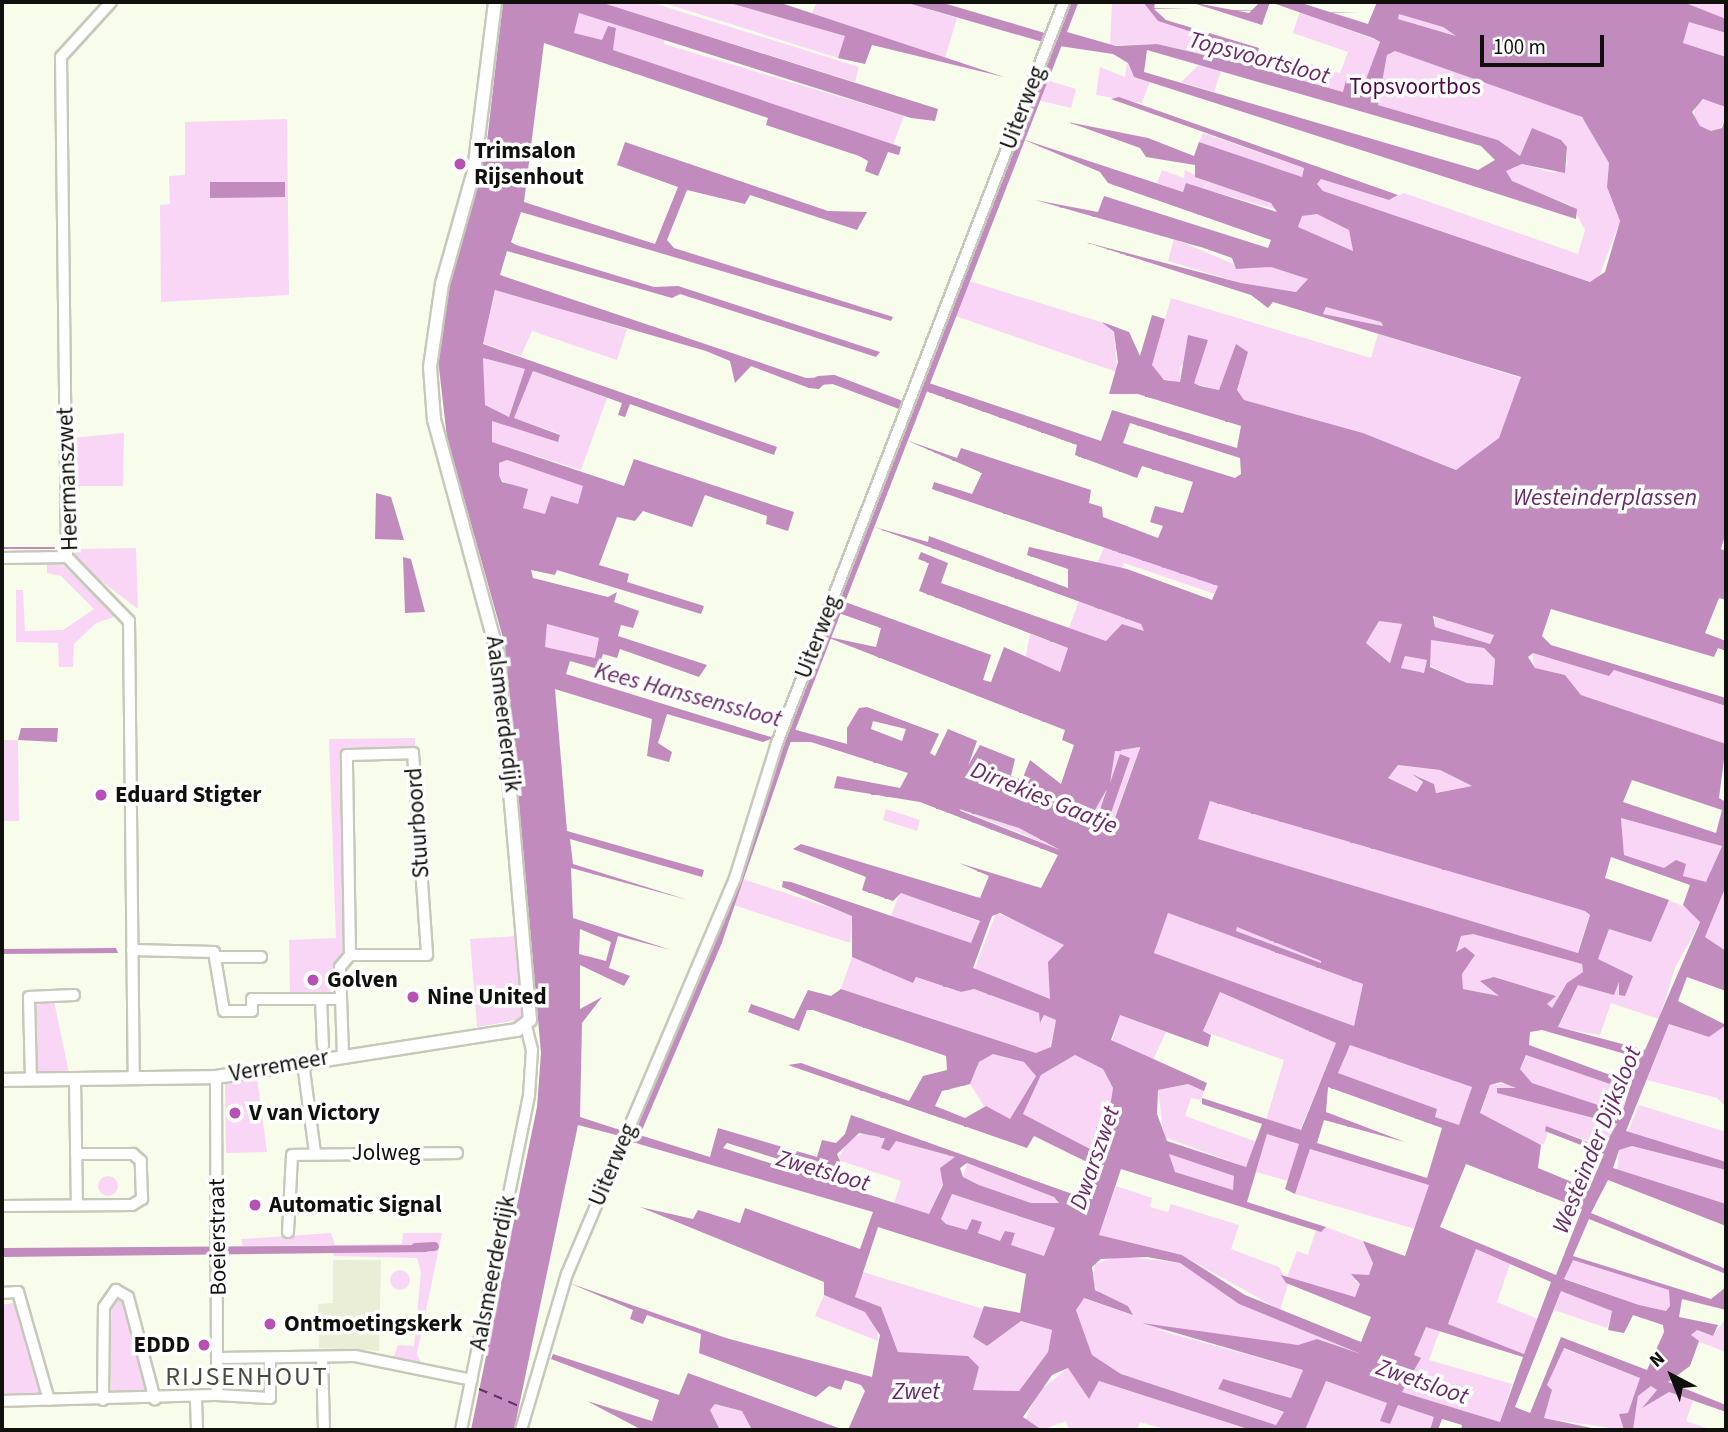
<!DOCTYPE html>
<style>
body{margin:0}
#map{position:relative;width:1728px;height:1432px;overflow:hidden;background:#f8fceb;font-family:"Source Sans 3",sans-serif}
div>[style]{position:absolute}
.built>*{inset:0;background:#eaeed7}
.green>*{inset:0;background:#f9d6f6}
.round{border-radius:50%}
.water>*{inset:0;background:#c18bbe}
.pier>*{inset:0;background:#f8fceb}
.stream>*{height:2.5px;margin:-1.25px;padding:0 1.25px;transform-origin:1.25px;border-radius:1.25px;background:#c18bbe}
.canal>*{height:9px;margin:-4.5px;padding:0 4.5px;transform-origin:4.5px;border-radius:4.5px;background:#c18bbe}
.ferry>*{height:2px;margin-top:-1px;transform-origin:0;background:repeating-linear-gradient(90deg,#6a2968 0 9px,transparent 0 16px)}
.roads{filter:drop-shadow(2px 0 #c6c9b9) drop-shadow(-2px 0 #c6c9b9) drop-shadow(0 2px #c6c9b9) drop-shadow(0 -2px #c6c9b9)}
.minor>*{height:10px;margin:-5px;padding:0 5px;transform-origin:5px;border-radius:5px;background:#fff}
.tertiary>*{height:12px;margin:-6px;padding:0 6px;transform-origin:6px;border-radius:6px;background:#fff}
.dots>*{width:19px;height:19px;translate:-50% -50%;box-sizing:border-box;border:4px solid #fff;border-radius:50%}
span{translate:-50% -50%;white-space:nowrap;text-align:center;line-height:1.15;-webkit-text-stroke:7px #fff;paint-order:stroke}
.park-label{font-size:23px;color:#4b094b}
.street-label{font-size:23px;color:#10110c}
.poi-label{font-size:23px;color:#10110c;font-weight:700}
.left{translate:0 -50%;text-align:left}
.right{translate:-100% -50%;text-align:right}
.water-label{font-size:24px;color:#6a2968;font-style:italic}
.quarter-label{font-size:26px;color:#474a3c;letter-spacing:2px}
.frame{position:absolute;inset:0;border:4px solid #10110c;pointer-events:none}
.north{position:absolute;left:1637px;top:1341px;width:70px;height:70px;-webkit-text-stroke:5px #fff;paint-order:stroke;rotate:318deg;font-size:19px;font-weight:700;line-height:28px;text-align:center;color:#10110c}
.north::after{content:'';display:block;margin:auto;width:24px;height:32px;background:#10110c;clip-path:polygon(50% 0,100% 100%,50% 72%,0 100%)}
.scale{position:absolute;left:1480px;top:35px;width:124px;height:32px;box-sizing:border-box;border:4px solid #10110c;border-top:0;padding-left:9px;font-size:21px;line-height:24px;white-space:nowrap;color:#10110c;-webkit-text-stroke:5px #fff;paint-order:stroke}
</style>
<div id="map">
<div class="built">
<i style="clip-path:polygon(333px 1260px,381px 1260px,379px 1351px,319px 1348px,318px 1304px,333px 1303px)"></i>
</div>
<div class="green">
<i style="clip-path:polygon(600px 2px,650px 2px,859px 67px,855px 82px)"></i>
<i style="clip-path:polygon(661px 2px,726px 2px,846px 36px,838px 58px)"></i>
<i style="clip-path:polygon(817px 2px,904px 2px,957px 18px,945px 58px,812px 13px)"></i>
<i style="clip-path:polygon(1112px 2px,1143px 2px,1158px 21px,1248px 50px,1243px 65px,1157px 44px,1110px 45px)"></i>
<i style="clip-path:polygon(1683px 2px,1726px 2px,1726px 19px,1682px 6px)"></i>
<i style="clip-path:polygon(1300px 11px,1380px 42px,1366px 79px,1343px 92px,1272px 72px,1278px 54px,1340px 73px,1348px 52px,1293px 33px)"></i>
<i style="clip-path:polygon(579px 13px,665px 36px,664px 44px,904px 116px,893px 145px,613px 50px,616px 28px,608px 26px,602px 41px,574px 33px)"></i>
<i style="clip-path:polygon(1399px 13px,1443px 27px,1457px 36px,1398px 19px)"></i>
<i style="clip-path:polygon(1689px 22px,1726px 33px,1726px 57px,1683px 44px)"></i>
<i style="clip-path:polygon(1395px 51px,1565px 106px,1587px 122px,1609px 163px,1607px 187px,1620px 221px,1599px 277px,1591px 282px,1323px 191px,1317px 184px,1321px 179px,1389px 200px,1404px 193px,1578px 254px,1585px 230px,1572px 206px,1512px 182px,1506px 171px,1522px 164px,1554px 173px,1567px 166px,1567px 147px,1537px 130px,1530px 132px,1520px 156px,1498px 140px,1378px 105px,1387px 55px)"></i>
<i style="clip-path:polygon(1127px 63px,1134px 77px,1150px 81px,1142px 103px,1096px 95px,1100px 67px,1125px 77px)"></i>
<i style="clip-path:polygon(1201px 63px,1222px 68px,1214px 92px,1181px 82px)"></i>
<i style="clip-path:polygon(1037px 77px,1076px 89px,1071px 108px,1029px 98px)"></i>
<i class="round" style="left:1694px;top:99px;width:32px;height:32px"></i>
<i style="clip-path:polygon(287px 119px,289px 295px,161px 302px,160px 205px,170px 204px,169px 176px,185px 175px,185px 122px)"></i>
<i style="clip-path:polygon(1203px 133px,1304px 168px,1302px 178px,1199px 142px)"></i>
<i style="clip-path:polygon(1162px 170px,1184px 178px,1185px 170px,1209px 182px,1202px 189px,1187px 183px,1183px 192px,1157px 183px)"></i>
<i style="clip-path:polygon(1210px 182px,1271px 203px,1278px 210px,1204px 189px)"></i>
<i style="clip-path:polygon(1316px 213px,1349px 230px,1353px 251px,1298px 227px,1302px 216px)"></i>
<i style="clip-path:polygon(1174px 239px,1246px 269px,1271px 267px,1308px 279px,1296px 292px,1241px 283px,1168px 261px)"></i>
<i style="clip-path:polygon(960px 278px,1107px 324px,1114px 335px,1117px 372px,947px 313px)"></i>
<i style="clip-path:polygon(496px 289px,627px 329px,617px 360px,532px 331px,521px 356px,483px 343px)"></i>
<i style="clip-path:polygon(1171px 298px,1371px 358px,1378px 334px,1521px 378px,1499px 439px,1456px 470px,1363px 433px,1244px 400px,1237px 390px,1248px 352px,1236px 344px,1219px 390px,1193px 383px,1208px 340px,1180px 367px,1180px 383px,1161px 378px,1152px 365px)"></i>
<i style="clip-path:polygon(1326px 307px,1381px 322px,1383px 326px,1323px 314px)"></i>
<i style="clip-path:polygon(483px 358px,526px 369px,509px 417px,484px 405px)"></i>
<i style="clip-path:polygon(533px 371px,607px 398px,581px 470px,492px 442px,492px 420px,558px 441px,560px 434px,514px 418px)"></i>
<i style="clip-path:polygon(124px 433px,123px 486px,73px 486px,70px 438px)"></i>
<i style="clip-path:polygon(507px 460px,584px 486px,617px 517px,552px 497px,545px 514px,523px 508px,499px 475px,499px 463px)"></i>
<i style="clip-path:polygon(1105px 545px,1218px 585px,1215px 594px,1124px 563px,1120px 571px,1097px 564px)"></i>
<i style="clip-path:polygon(136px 548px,138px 609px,71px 558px,78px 549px)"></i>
<i style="clip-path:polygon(47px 563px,62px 564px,117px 616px,96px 623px,74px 644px,73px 667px,59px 667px,58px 643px,16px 642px,16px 590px,23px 590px,25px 631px,63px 630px,94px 609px,61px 576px,47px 573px)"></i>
<i style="clip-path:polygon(1079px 601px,1141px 624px,1145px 632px,1106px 641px,1069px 628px)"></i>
<i style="clip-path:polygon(1435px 614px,1494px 635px,1490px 644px,1435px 627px)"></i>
<i style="clip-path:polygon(1379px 621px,1402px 624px,1391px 663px,1366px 643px)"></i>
<i style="clip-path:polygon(547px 624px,599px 638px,595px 658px,545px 647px)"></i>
<i style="clip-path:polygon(1030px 634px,1069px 649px,1060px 672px,1025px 660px)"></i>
<i style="clip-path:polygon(1431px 640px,1484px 648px,1495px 659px,1493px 685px,1467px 683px,1429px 665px,1423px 673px,1401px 668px,1405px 656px,1427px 660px)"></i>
<i style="clip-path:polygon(1532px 652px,1609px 676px,1614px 670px,1726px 706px,1726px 744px,1581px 695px,1565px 675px,1534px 668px)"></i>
<i style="clip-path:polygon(2px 716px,3px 740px,18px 740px,19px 821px,2px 821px)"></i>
<i style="clip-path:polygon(415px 738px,415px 748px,343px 752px,343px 955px,333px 967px,330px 995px,290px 995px,289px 940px,336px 938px,329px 739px)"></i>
<i style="clip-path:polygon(1140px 747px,1110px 830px,1095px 810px,1108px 789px,1101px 810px,1110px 816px,1129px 759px,1120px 755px,1110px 783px,1105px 780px,1115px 751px)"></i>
<i style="clip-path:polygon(1397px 765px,1440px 770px,1472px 786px,1435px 793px,1434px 784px,1416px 775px,1424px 786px,1417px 792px,1388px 778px)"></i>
<i style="clip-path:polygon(1210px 800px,1585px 911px,1590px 914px,1577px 953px,1198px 839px)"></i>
<i style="clip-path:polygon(886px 809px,920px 820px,917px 831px,883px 820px)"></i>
<i style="clip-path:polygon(958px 809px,1019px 828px,1060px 851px,1023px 834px)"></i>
<i style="clip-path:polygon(1621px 818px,1722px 845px,1706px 883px,1683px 876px,1686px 864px,1664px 868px,1624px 855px)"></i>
<i style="clip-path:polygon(737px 877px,852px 915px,850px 943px,727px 903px)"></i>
<i style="clip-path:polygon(1726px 886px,1726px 951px,1705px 937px)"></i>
<i style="clip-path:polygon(900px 892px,980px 922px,970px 946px,891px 916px)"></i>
<i style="clip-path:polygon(1669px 900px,1696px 912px,1700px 922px,1675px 968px,1659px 1019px,1611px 1003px,1600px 1035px,1558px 1028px,1578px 985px,1623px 983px,1633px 976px,1598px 959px,1610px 926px,1651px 942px)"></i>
<i style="clip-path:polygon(996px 913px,1060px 938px,1064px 945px,1050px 964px,1050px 1000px,974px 971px)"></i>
<i style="clip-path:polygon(1168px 913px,1363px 984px,1354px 1026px,1154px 953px)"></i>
<i style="clip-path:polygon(1237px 927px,1322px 961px,1321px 964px,1235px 931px)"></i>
<i style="clip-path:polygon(1473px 934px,1582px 964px,1583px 972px,1567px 983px,1552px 1008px,1546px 1005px,1556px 996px,1494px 977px,1499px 996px,1463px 989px,1462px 974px,1475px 954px,1464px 947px,1462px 954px,1456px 952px,1461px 936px)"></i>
<i style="clip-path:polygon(517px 936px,522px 1019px,477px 1027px,470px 939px)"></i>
<i style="clip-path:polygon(852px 957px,914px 983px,915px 977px,960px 992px,974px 989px,1039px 1013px,1041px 1023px,1044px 1015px,1056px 1020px,1049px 1051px,1036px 1053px,841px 989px)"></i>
<i style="clip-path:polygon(1220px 992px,1336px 1043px,1300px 1130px,1266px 1120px,1284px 1060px,1203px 1031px)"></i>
<i style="clip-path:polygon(54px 1001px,69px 1073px,30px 1074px,33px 1006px)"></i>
<i style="clip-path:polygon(1120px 1015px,1166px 1032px,1153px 1060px,1112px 1042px)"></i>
<i style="clip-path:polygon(1669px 1024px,1709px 1037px,1726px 1025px,1726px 1107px,1717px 1098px,1647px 1080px)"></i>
<i style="clip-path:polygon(1350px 1044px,1472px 1087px,1459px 1125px,1435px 1117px,1436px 1109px,1338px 1073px)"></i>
<i style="clip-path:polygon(993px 1054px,1024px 1062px,1036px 1075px,1010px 1119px,984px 1106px,970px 1084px,979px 1062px)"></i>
<i style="clip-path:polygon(1075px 1055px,1103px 1069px,1113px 1088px,1107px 1125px,1092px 1150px,1023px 1114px,1041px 1075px)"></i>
<i style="clip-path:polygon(1527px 1055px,1610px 1084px,1613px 1076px,1629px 1083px,1622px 1114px,1532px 1083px,1520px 1069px)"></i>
<i style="clip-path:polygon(257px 1078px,267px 1152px,226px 1153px,225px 1083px)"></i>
<i style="clip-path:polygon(1513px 1083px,1514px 1090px,1497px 1088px,1497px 1093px,1612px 1120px,1617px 1125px,1608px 1147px,1550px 1128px,1544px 1144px,1532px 1143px,1480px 1116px,1490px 1085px)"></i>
<i style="clip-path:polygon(1188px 1084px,1204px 1091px,1201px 1100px,1191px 1098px,1185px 1116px,1257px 1142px,1246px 1167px,1164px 1137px,1158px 1090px)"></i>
<i style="clip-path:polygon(1639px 1105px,1726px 1132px,1726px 1162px,1626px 1136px)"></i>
<i style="clip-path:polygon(867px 1133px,885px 1138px,889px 1151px,896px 1141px,955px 1157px,929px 1214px,894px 1204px,901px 1181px,838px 1160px,849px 1138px)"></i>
<i style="clip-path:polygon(1267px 1134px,1299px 1144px,1288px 1181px,1256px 1172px)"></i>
<i style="clip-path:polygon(1632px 1146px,1726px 1170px,1726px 1204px,1617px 1174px,1619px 1150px)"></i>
<i style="clip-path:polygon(1310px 1149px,1430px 1185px,1415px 1229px,1295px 1194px)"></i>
<i style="clip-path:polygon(1170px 1154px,1236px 1177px,1233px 1190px,1175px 1172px,1166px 1158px)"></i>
<i style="clip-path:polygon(967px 1163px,1054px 1197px,1059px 1203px,1031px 1203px,979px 1185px,963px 1177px)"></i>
<i class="round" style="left:98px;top:1176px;width:20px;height:20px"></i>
<i style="clip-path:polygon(1116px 1186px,1152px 1198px,1150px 1207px,1168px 1212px,1171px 1204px,1239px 1225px,1231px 1249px,1279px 1267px,1288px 1284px,1280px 1310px,1182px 1255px,1099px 1235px)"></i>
<i style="clip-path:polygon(952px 1194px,1056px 1228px,1044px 1257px,1011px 1245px,1015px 1233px,1000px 1242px,978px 1232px,982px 1222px,967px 1230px,946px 1224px,941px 1219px)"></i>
<i style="clip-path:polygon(1326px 1227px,1363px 1241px,1374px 1258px,1369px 1275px,1353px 1281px,1360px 1283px,1355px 1297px,1287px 1277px,1297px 1251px,1308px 1255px,1316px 1230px)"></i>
<i style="clip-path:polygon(331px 1233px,335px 1245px,402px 1244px,403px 1233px,442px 1233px,417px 1354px,422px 1365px,393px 1359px,398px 1345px,414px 1346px,421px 1272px,417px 1258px,334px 1256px,329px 1245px,243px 1246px,241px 1239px)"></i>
<i style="clip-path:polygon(1476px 1249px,1510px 1264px,1497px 1302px,1538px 1319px,1524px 1354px,1448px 1324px)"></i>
<i style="clip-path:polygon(1119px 1256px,1180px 1263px,1239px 1304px,1361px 1354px,1317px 1339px,1298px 1345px,1154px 1329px,1303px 1370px,1291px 1398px,1222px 1380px,1218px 1389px,1285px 1413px,1276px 1425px,1121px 1374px,1092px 1355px,1076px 1310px,1080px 1297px,1132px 1315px,1129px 1306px,1101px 1295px,1093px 1284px,1095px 1264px)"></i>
<i style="clip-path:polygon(1573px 1259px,1669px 1290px,1670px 1306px,1666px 1311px,1639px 1305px,1563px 1278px)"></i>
<i class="round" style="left:390px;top:1270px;width:20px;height:20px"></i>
<i style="clip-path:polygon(863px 1272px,983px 1309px,973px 1337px,987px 1346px,1021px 1321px,1052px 1330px,1048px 1352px,1019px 1391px,973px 1390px,975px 1364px,968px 1356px,898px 1352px,881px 1307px,855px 1297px)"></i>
<i style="clip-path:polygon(1561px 1290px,1612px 1311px,1607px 1328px,1554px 1310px)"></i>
<i style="clip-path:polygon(824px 1295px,865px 1312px,877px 1323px,878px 1341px,815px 1316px)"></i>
<i style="clip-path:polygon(119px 1298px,125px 1303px,150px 1390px,111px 1391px,111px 1305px)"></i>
<i style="clip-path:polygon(17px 1302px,43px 1393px,2px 1393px,2px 1305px)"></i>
<i style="clip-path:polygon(1726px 1318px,1726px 1352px,1689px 1338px,1696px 1330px,1713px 1336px)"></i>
<i style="clip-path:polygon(1426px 1327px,1440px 1330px,1429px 1360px,1512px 1384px,1500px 1422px,1402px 1392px,1421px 1358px,1414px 1355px)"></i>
<i style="clip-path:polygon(1562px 1348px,1640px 1378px,1628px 1413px,1620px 1414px,1624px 1430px,1544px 1418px,1552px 1390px,1547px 1386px)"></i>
<i style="clip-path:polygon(1068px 1368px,1089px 1397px,1099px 1381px,1251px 1430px,1168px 1430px,1140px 1422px,1137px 1430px,1069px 1430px,1066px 1421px,1042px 1430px,1024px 1423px,1038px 1392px)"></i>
<i style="clip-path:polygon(1325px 1381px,1387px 1403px,1381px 1421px,1390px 1424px,1397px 1405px,1435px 1417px,1430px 1430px,1305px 1430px)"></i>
<i style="clip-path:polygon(1651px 1386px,1658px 1390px,1643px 1406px,1669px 1392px,1693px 1401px,1686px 1421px,1712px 1430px,1633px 1430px,1638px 1396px)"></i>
<i style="clip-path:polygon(715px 1404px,742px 1411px,752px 1430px,720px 1430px,710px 1410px)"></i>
</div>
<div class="water">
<i style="clip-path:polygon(evenodd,503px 2px,600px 2px,938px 109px,935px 121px,911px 118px,579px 13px,574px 33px,602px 40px,608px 26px,616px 28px,613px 50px,901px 147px,899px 155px,888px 152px,878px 176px,865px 171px,868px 161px,859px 156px,766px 125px,768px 118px,544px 43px,524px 202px,655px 244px,678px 187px,617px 165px,625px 142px,828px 211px,867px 212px,857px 230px,750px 195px,745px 204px,687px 190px,667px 240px,674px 248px,893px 317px,891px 321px,521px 212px,511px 242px,516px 245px,654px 287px,678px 286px,880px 352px,876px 357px,680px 294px,672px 298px,507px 251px,500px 275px,806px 378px,831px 377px,819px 389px,809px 388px,751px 366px,735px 383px,730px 361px,706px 351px,495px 290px,483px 344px,777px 447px,774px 455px,630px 404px,625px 417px,618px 415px,622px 403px,533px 371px,514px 418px,560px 435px,558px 442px,492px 421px,492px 442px,624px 486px,634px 459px,794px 512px,788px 531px,766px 524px,767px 516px,705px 495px,692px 527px,643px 511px,635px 521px,617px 517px,599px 565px,629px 574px,627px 582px,704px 606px,701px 614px,557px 570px,555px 575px,531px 570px,533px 578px,608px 597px,617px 592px,614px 602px,639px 611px,633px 628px,621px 625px,618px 636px,707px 665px,699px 677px,620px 649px,617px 658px,603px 654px,598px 669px,570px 661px,566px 674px,774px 738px,763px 742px,667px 714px,658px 743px,672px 752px,669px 762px,647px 756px,652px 719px,555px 689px,567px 831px,704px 870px,702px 877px,570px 839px,573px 864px,688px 900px,571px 868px,573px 918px,671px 950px,618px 936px,609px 968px,630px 976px,624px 986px,580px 965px,580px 1009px,602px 997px,582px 1023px,580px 1117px,623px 1131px,620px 1136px,578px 1125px,514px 1430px,471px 1430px,537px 1107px,541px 1053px,505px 645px,447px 438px,438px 359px,449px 288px,486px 150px,503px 2px,483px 358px,525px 369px,509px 417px,485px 405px,483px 358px,503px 2px,507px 460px,583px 486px,578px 504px,551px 496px,545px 514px,523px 508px,528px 489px,502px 482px,499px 475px,499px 463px,507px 460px,503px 2px,547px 624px,599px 638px,595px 658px,545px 647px,547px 624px,503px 2px,580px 929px,611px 942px,606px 961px,579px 954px,580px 929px)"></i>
<i style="clip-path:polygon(726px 2px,778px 2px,1004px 77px,872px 45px,865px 64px,838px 58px,845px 36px)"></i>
<i style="clip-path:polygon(evenodd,904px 2px,940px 2px,1055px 36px,1060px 30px,1116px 46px,1157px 44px,1243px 64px,1247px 50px,1158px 21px,1143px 2px,1155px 2px,1154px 9px,1166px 20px,1259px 48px,1254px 67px,1343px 92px,1347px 76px,1366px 79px,1380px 42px,1373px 38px,1270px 2px,1262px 25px,1190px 2px,1249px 13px,1260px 2px,1298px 2px,1368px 24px,1377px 2px,1683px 2px,1726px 19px,1726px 33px,1689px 22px,1683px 43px,1726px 57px,1726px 107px,1703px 99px,1692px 112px,1700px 126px,1711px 131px,1722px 128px,1726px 116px,1726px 532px,1721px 549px,1726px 551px,1726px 600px,1719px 598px,1705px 633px,1726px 641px,1726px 651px,1718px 648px,1714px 657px,1551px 609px,1542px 636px,1551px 645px,1726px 698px,1726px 706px,1614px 670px,1609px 676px,1533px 653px,1528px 657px,1535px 668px,1565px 675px,1581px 695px,1726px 744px,1719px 798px,1726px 802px,1726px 886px,1705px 937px,1726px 951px,1726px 991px,1687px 977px,1678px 1001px,1726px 1025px,1709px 1037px,1669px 1024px,1626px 1131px,1726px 1162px,1726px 1170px,1632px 1146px,1619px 1150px,1613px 1168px,1726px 1204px,1726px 1226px,1608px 1180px,1591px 1213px,1726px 1269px,1726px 1274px,1589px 1219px,1573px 1256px,1711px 1299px,1726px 1287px,1726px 1310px,1682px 1299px,1679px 1317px,1718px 1325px,1713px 1336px,1697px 1330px,1691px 1335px,1699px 1341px,1690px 1366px,1668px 1382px,1726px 1405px,1726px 1412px,1669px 1392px,1642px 1408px,1657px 1390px,1651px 1386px,1638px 1396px,1633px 1430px,1624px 1430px,1619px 1414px,1628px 1413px,1640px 1378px,1564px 1348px,1547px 1385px,1552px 1390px,1544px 1418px,1601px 1430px,1461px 1430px,1462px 1425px,1442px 1419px,1438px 1430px,1430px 1430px,1434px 1417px,1398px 1405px,1390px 1424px,1380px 1421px,1387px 1403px,1326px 1381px,1305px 1430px,1251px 1430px,1099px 1381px,1089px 1399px,1068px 1368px,1052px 1375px,1023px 1417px,1042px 1430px,848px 1430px,865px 1391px,861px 1385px,845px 1380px,841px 1390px,829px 1386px,816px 1397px,699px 1353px,701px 1334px,647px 1315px,643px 1324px,630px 1319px,633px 1310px,569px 1283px,726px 1338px,872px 1377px,880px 1335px,865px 1312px,824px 1295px,824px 1282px,640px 1207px,693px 1219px,698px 1210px,740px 1223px,745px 1208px,860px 1249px,873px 1212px,639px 1144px,628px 1139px,630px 1132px,710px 1157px,718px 1128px,817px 1157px,822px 1140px,836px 1143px,845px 1134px,851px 1115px,1078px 1196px,1091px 1164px,1034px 1136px,1027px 1148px,788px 1065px,801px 1063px,909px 1101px,923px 1076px,947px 1070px,946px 1056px,813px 1010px,807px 1010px,799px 1031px,748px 1012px,751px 1004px,794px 1019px,808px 990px,831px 996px,841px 989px,1036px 1053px,1051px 1047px,1056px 1020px,1044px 1015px,1040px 1023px,1039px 1013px,974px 989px,961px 992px,916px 977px,913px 983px,852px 957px,852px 916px,782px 887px,783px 881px,791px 882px,971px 943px,980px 921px,901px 893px,893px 901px,862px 890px,866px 877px,793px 849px,801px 844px,980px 898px,989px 876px,959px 863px,1041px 888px,1058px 855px,920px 802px,834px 788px,837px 776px,900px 788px,908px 773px,811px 742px,782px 742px,789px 728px,847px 744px,847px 728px,859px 708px,867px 707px,939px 734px,930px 753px,935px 756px,948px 729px,977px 741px,968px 766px,980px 745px,1015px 759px,1011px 776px,1022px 780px,1030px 760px,1061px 784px,1074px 745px,1062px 740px,1065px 730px,824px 636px,876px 647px,881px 628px,833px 611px,837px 599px,991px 655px,983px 680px,991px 682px,1004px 647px,1060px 672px,1068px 648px,919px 591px,929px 563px,918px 559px,921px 552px,948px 563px,941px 583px,1106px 641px,1122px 624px,1144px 631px,1141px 624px,874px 527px,928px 542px,929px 536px,1068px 588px,1068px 569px,1027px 555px,1029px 547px,1127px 569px,1212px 600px,1218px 586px,932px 489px,934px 482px,972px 494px,982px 473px,906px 440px,957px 458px,961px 448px,1091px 490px,1089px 503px,1102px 507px,1103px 517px,1158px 538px,1163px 526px,1150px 522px,1155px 506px,1183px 513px,1193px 482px,1142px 466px,1137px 478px,1075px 455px,1077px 445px,923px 390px,926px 382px,1101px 441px,1112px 410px,1237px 448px,1241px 426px,1138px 394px,1109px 394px,1118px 362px,1114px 332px,1102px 322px,1129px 332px,1140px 356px,1152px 315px,1165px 319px,1152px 365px,1164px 380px,1180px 382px,1188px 335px,1208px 340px,1194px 383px,1200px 386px,1219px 390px,1236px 344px,1248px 352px,1237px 390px,1244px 400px,1363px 433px,1456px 470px,1499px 438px,1521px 377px,1273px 302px,1268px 308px,1251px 295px,1085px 242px,1241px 283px,1296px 292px,1308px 279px,1271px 267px,1236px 269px,1232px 258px,1204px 248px,1035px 200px,1098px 212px,1104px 196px,1268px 248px,1271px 240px,1108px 183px,1100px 172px,1022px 139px,1183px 192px,1186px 183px,1277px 212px,1271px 203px,1195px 177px,1195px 165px,1146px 157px,1140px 148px,1068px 122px,1148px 138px,1194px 156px,1199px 142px,1302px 177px,1304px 168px,1111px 99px,1119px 97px,1398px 195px,1389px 200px,1321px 179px,1317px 184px,1323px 191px,1590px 282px,1605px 272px,1620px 221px,1607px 187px,1609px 163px,1582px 117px,1395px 51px,1387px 55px,1378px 105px,1498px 140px,1520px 156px,1532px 128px,1561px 140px,1567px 147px,1565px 173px,1522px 164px,1506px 171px,1512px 181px,1577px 209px,1576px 219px,1134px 77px,1128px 63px,1113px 54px,1053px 45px,904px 2px,1399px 14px,1443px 27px,1456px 36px,1398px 19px,1399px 14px,904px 2px,1147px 50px,1481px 146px,1495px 160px,1478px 170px,1144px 72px,1147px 50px,904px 2px,1317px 214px,1349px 230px,1353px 251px,1298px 227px,1302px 216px,1317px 214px,904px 2px,1326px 307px,1381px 322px,1383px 326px,1323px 314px,1326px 307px,904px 2px,1130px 423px,1240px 458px,1241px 474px,1235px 478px,1123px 443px,1130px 423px,904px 2px,1433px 616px,1494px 635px,1490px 644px,1435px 627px,1433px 616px,904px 2px,1379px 621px,1402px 624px,1390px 663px,1366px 643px,1379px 621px,904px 2px,1431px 640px,1484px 648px,1495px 659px,1493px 685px,1467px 683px,1430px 667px,1431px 640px,904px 2px,1405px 656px,1427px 660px,1424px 673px,1401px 668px,1405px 656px,904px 2px,1140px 747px,1140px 748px,1111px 829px,1095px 810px,1107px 789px,1100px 810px,1110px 816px,1130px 758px,1120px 754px,1110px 783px,1115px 751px,1140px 747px,904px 2px,1398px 765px,1440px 770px,1472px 786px,1436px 793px,1434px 784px,1412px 774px,1423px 782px,1417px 792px,1388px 778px,1398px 765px,904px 2px,1632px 780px,1722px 810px,1716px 833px,1623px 802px,1632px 780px,904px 2px,1210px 801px,1585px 911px,1590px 915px,1578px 953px,1198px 839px,1210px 801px,904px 2px,959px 809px,1019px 828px,1060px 850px,961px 811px,959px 809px,904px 2px,1621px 818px,1722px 846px,1706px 882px,1683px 876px,1686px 864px,1676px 860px,1664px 868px,1624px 855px,1621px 818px,904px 2px,1611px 857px,1690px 885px,1683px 905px,1700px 922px,1645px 1050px,1558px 1027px,1578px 985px,1614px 995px,1619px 982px,1619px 995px,1625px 996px,1633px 976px,1598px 959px,1609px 929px,1651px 942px,1669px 900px,1605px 878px,1611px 857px,904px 2px,1000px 913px,1064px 945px,1048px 962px,1050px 999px,973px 968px,992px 916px,1000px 913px,904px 2px,1168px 913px,1363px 984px,1354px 1026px,1154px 953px,1168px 913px,904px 2px,1237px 927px,1321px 961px,1321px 963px,1236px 931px,1237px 927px,904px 2px,1473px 934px,1582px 964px,1583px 972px,1567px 983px,1552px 1008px,1547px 1004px,1556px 996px,1494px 977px,1480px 981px,1499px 996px,1463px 989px,1462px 974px,1475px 955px,1465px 947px,1456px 952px,1461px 936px,1473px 934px,904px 2px,1220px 992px,1336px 1043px,1301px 1130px,1202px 1098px,1202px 1104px,1262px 1124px,1246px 1167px,1167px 1141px,1157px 1114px,1158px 1090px,1188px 1084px,1204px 1091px,1207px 1083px,1111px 1040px,1120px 1015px,1208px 1047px,1211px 1035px,1203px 1031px,1220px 992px,904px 2px,1542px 1030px,1639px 1058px,1622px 1113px,1532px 1083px,1520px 1069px,1526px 1055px,1610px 1084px,1613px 1076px,1529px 1045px,1530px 1032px,1542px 1030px,904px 2px,1350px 1045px,1472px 1087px,1459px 1125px,1435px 1117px,1437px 1109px,1338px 1073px,1350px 1045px,904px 2px,993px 1054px,1024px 1062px,1036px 1076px,1010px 1119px,986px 1106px,965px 1118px,935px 1106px,942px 1091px,970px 1084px,979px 1062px,993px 1054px,904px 2px,1075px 1055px,1103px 1069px,1113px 1088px,1107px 1125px,1096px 1127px,1101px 1141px,1092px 1150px,1023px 1114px,1041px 1075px,1075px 1055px,904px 2px,1501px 1082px,1516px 1088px,1497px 1088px,1497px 1093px,1617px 1124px,1603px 1148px,1546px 1126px,1545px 1131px,1604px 1154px,1589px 1189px,1538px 1168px,1541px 1145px,1480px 1113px,1490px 1085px,1501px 1082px,904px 2px,1328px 1087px,1442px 1128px,1427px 1178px,1317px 1143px,1324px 1120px,1405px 1142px,1326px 1112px,1328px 1087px,904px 2px,859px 1133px,885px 1138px,881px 1148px,889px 1151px,896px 1141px,955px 1157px,940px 1168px,943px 1185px,929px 1214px,723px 1148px,727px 1143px,829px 1175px,841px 1164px,837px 1154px,859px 1133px,904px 2px,1267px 1134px,1299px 1144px,1285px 1189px,1295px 1194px,1310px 1149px,1429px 1185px,1405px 1256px,1363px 1241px,1373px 1263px,1369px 1275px,1351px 1274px,1360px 1284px,1355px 1297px,1281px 1275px,1286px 1283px,1371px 1317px,1361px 1342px,1245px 1295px,1182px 1255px,1099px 1235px,1121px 1169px,1321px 1232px,1326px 1227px,1247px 1202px,1267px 1134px,904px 2px,1169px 1154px,1234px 1176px,1233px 1190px,1175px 1172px,1169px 1154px,904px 2px,967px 1163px,1054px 1197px,1059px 1203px,1031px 1203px,979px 1185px,963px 1177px,960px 1168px,967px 1163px,904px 2px,1466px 1164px,1582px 1209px,1556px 1275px,1440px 1227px,1466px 1164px,904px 2px,952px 1194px,1055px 1228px,1044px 1256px,1011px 1245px,1015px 1233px,1005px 1231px,1000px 1241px,978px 1233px,982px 1222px,972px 1219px,967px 1230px,946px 1224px,941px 1219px,952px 1194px,904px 2px,878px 1227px,1026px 1274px,1020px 1313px,984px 1306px,973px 1337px,987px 1346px,1021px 1321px,1052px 1330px,1048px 1352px,1019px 1391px,973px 1390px,979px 1367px,968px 1356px,898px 1352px,881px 1307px,855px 1297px,878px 1227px,904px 2px,1476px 1249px,1551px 1282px,1524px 1354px,1448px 1324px,1476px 1249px,904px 2px,1147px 1257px,1180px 1263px,1239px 1304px,1361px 1354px,1317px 1339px,1298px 1345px,1142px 1323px,1303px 1370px,1291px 1398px,1223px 1379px,1218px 1389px,1284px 1412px,1276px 1425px,1121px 1374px,1092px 1355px,1076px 1310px,1084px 1298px,1133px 1315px,1128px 1306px,1095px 1290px,1092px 1267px,1101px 1259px,1147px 1257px,904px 2px,1573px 1260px,1669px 1290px,1670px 1306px,1666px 1311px,1639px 1305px,1564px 1279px,1573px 1260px,904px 2px,1561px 1291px,1612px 1311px,1608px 1330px,1624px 1333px,1633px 1315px,1663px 1325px,1664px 1332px,1647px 1370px,1561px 1337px,1530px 1413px,1515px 1407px,1561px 1291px,904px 2px,1426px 1327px,1523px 1357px,1500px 1422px,1402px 1392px,1421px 1358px,1414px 1355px,1426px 1327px)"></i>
<i style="clip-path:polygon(210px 182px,285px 182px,285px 197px,210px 198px)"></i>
<i style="clip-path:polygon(376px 493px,391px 497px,404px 540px,375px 539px)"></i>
<i style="clip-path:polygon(403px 557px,411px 559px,425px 612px,405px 613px)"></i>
<i style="clip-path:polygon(21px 728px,58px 728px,57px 742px,18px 740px)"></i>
<i style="clip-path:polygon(116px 948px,118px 953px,2px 954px,2px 949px)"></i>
<i style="clip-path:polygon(427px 1245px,427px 1252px,2px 1257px,2px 1248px)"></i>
<i style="clip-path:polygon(553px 1354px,679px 1395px,688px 1373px,844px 1430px,752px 1430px,742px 1411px,715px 1404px,710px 1410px,720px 1430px,642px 1430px,587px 1401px,652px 1421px,659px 1400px,551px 1359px)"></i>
</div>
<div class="pier">
<i style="clip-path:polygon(873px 721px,906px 729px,902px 741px,871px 729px)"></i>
</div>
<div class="stream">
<i style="left:2px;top:548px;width:52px"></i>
</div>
<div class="canal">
<i style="left:818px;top:380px;width:15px;rotate:-4deg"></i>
<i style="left:833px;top:379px;width:71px;rotate:20.7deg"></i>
<i style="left:633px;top:1138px;width:214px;rotate:-66.9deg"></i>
<i style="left:717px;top:941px;width:210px;rotate:-71.1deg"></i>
<i style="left:785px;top:742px;width:794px;rotate:-68.73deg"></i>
<i style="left:415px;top:1247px;width:19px;rotate:-3deg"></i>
</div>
<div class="ferry">
<i style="left:479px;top:1389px;width:43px;rotate:23deg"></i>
</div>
<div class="roads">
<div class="minor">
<i style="left:111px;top:2px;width:74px;rotate:132.3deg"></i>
<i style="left:61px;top:57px;width:500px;rotate:89.31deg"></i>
<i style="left:67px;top:557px;width:89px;rotate:45.9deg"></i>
<i style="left:129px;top:621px;width:458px;rotate:89.4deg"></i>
<i style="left:2px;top:558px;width:65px;rotate:-0.9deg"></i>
<i style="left:132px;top:950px;width:82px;rotate:1.4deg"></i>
<i style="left:214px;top:952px;width:60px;rotate:80.4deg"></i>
<i style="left:224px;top:1011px;width:28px"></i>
<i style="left:252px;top:1011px;width:12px;rotate:-90deg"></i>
<i style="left:252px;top:999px;width:88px"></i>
<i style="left:216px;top:957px;width:45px"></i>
<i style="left:321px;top:999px;width:47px;rotate:87.6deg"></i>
<i style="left:343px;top:1055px;width:88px;rotate:-92deg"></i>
<i style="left:340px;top:967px;width:16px;rotate:-50deg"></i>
<i style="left:350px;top:955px;width:200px;rotate:-90.9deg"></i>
<i style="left:347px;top:755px;width:66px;rotate:-1.7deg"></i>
<i style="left:413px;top:753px;width:202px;rotate:86deg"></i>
<i style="left:427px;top:955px;width:77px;rotate:180deg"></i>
<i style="left:303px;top:1063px;width:91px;rotate:82.4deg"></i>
<i style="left:216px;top:1077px;width:318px;rotate:89.8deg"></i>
<i style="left:31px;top:1080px;width:83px;rotate:-91.4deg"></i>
<i style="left:29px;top:997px;width:45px;rotate:-2.5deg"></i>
<i style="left:75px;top:1080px;width:125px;rotate:89.1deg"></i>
<i style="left:2px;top:1206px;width:130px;rotate:-0.4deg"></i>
<i style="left:132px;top:1205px;width:12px;rotate:-31deg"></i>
<i style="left:142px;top:1199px;width:38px;rotate:-92deg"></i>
<i style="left:141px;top:1161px;width:11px;rotate:-139deg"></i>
<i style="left:133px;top:1154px;width:57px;rotate:180deg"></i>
<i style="left:288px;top:1232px;width:77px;rotate:-87deg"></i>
<i style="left:292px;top:1155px;width:165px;rotate:-0.7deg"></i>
<i style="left:2px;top:1293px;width:16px;rotate:-4deg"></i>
<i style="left:18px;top:1292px;width:112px;rotate:74deg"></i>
<i style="left:322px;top:1357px;width:73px;rotate:88.4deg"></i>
<i style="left:220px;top:1358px;width:135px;rotate:-0.8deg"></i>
<i style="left:355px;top:1356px;width:119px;rotate:11.6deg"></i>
<i style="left:217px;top:1395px;width:53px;rotate:3.2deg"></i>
<i style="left:270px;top:1398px;width:40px;rotate:-90deg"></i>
<i style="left:103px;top:1400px;width:93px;rotate:-89.4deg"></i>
<i style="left:104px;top:1307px;width:21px;rotate:-55deg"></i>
<i style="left:116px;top:1290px;width:14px;rotate:30deg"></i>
<i style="left:128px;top:1297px;width:106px;rotate:75.3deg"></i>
<i style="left:196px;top:1400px;width:30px;rotate:88deg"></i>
<i style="left:2px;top:1401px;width:215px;rotate:-1.6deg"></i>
<i style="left:461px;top:1430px;width:342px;rotate:-78.5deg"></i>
<i style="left:529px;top:1095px;width:45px;rotate:-86.2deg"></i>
<i style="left:532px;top:1050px;width:25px;rotate:-104deg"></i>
<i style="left:521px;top:1430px;width:163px;rotate:-73.6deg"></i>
<i style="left:567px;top:1274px;width:430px;rotate:-67deg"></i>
<i style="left:735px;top:878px;width:141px;rotate:-72.7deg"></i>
<i style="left:777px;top:743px;width:795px;rotate:-68.83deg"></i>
</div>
<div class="tertiary">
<i style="left:2px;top:1080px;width:214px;rotate:-0.8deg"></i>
<i style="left:216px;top:1077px;width:305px;rotate:-8.9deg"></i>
<i style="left:517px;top:1030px;width:16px;rotate:-38deg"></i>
<i style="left:530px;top:1020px;width:366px;rotate:-95deg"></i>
<i style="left:498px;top:655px;width:244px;rotate:-105.2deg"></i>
<i style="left:434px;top:420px;width:53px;rotate:-94.3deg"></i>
<i style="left:430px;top:367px;width:84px;rotate:-81.8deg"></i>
<i style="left:442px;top:284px;width:117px;rotate:-74.2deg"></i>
<i style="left:474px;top:171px;width:170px;rotate:-82.9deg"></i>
</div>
</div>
<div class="dots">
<i style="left:460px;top:164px;background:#b750b4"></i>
<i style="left:101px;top:795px;background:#b750b4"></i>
<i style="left:313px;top:980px;background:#b750b4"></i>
<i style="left:413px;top:997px;background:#b750b4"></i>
<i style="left:235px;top:1113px;background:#b750b4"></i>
<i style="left:255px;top:1205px;background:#b750b4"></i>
<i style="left:270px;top:1324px;background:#b750b4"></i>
<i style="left:204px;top:1345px;background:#b750b4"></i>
</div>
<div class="park-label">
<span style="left:1415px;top:87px">Topsvoortbos</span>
</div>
<div class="street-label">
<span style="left:1023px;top:108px;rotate:-69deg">Uiterweg</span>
<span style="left:68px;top:479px;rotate:-92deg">Heermanszwet</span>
<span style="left:818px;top:637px;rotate:-69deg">Uiterweg</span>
<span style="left:503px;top:714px;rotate:83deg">Aalsmeerderdijk</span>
<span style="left:418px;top:823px;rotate:-94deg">Stuurboord</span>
<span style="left:279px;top:1066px;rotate:-10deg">Verremeer</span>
<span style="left:386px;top:1153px">Jolweg</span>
<span style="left:613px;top:1165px;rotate:-67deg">Uiterweg</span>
<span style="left:218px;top:1237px;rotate:-91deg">Boeierstraat</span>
<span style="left:493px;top:1273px;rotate:-79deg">Aalsmeerderdijk</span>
</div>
<div class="poi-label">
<span class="left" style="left:474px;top:164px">Trimsalon<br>Rijsenhout</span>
<span class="left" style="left:115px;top:795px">Eduard Stigter</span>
<span class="left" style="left:327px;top:980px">Golven</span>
<span class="left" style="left:427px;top:997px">Nine United</span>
<span class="left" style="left:249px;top:1113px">V van Victory</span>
<span class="left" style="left:269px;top:1205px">Automatic Signal</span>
<span class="left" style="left:284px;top:1324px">Ontmoetingskerk</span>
<span class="right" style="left:190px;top:1345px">EDDD</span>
</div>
<div class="water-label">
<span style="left:1259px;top:58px;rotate:15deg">Topsvoortsloot</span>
<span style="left:1605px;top:498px">Westeinderplassen</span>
<span style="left:688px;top:695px;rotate:15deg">Kees Hanssenssloot</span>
<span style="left:1044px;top:798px;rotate:22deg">Dirrekies Gaatje</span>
<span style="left:1597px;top:1140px;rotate:-68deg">Westeinder Dijksloot</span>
<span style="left:1095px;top:1158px;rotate:-71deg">Dwarszwet</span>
<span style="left:823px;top:1171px;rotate:16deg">Zwetsloot</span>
<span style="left:1422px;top:1382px;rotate:19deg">Zwetsloot</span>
<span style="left:916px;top:1392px">Zwet</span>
</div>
<div class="quarter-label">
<span style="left:247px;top:1377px">RIJSENHOUT</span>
</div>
<div class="frame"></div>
<div class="north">N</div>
<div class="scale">100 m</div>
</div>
